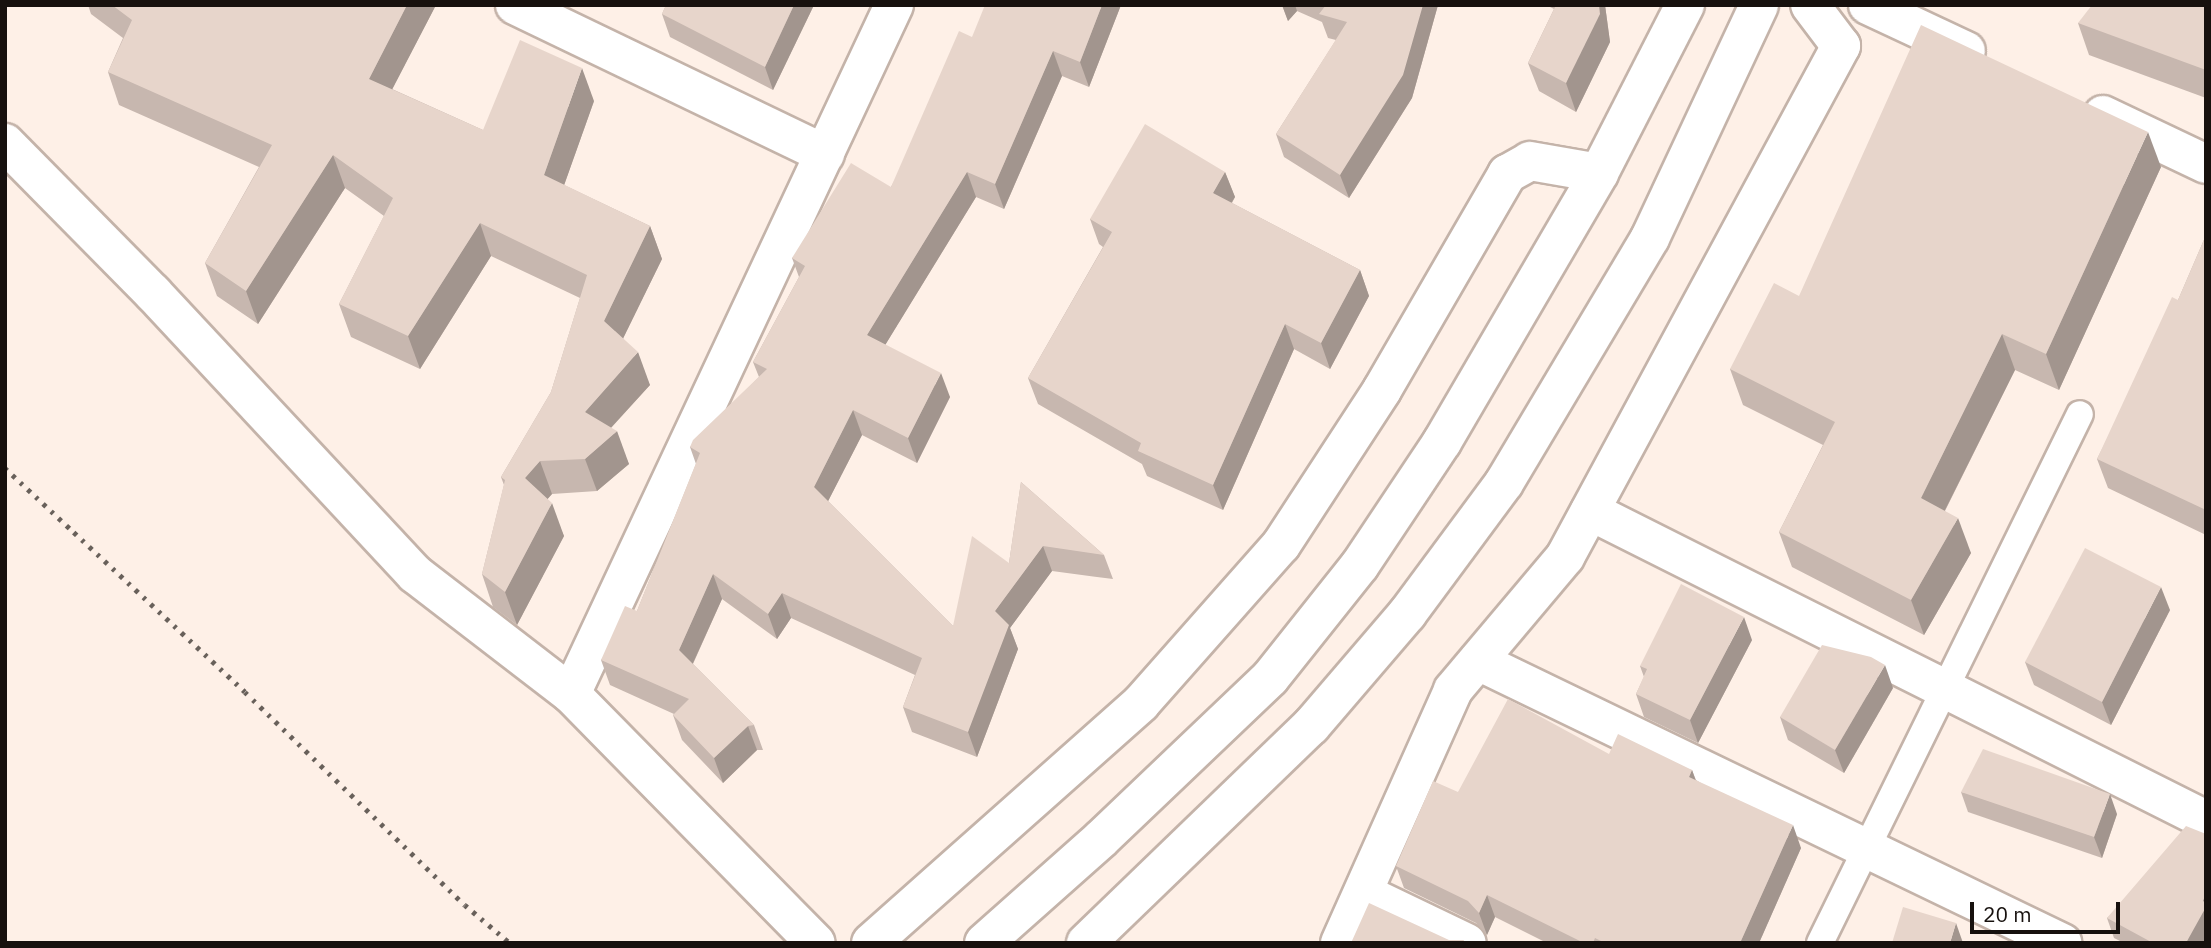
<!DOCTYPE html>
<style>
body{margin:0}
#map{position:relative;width:2211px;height:948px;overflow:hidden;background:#fef0e7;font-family:"IBM Plex Sans",sans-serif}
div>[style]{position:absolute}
.roads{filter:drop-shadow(2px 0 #c4b3a9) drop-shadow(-2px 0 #c4b3a9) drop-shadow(0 2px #c4b3a9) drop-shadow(0 -2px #c4b3a9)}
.service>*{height:26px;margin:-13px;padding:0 13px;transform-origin:13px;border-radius:13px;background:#fff}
.minor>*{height:38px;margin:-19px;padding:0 19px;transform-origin:19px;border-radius:19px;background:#fff}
.tertiary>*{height:38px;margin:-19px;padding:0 19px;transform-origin:19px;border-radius:19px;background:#fff}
.rail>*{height:5px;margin-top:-2.5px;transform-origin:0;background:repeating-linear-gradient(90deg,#68605a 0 3.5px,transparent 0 10.5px)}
.wall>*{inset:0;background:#c7b7af}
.shaded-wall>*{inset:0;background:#a2958e}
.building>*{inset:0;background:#e7d5cb}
span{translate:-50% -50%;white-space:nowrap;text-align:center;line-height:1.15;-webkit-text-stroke:5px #fff;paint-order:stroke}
.frame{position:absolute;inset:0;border:7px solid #17110e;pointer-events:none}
.scale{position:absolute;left:1970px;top:902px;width:150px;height:32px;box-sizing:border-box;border:4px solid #17110e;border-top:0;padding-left:9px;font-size:21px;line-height:24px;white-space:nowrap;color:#17110e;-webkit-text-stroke:5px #fff;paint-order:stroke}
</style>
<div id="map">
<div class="roads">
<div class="service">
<i style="left:1820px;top:943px;width:589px;rotate:-63.83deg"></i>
</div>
<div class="minor">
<i style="left:515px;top:5px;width:344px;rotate:25.7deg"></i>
<i style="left:1868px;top:5px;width:108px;rotate:25.1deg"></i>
<i style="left:2103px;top:115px;width:114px;rotate:25.4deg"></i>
<i style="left:5px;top:143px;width:211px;rotate:45.4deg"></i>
<i style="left:153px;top:293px;width:384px;rotate:47deg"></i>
<i style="left:415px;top:574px;width:197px;rotate:37.6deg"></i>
<i style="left:571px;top:694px;width:349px;rotate:45.5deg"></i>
<i style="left:1590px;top:511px;width:689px;rotate:26.64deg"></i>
<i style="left:1478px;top:661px;width:649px;rotate:25.77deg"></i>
<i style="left:571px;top:694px;width:761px;rotate:-64.88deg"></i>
<i style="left:1363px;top:893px;width:115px;rotate:25.7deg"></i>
<i style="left:871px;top:943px;width:361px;rotate:-41.6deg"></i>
<i style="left:1141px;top:703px;width:211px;rotate:-48.5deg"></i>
<i style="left:1281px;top:545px;width:185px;rotate:-56.9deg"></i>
<i style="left:1382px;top:390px;width:250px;rotate:-59.9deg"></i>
<i style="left:1507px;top:174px;width:26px;rotate:-29deg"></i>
<i style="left:1530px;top:161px;width:70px;rotate:9.9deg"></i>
<i style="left:1340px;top:943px;width:277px;rotate:-65.9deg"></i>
<i style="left:1453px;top:690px;width:174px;rotate:-49.9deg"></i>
<i style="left:1565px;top:557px;width:581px;rotate:-61.63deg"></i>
<i style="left:1841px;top:46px;width:51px;rotate:-127.1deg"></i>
</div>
<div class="tertiary">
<i style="left:984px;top:943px;width:157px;rotate:-41.6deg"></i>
<i style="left:1101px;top:839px;width:233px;rotate:-43.6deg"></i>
<i style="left:1270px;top:678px;width:144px;rotate:-51.5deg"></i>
<i style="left:1360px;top:565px;width:148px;rotate:-56.3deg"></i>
<i style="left:1442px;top:442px;width:311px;rotate:-59.7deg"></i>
<i style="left:1599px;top:173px;width:189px;rotate:-62.9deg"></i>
<i style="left:1086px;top:943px;width:313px;rotate:-44deg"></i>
<i style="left:1311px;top:726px;width:148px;rotate:-49.4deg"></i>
<i style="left:1407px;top:614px;width:163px;rotate:-53.5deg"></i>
<i style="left:1504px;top:483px;width:285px;rotate:-59.2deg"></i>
<i style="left:1650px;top:238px;width:257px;rotate:-64.9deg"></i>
</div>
</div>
<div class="rail">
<i style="left:5px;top:468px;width:328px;rotate:43deg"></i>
<i style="left:245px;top:692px;width:306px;rotate:44.1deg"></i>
<i style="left:465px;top:905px;width:59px;rotate:40.2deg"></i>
</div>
<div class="wall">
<i style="clip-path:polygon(88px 5px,436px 5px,392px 89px,483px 130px,594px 101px,564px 185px,650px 226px,662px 259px,623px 338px,650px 385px,611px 428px,629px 464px,597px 491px,552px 494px,547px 499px,564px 536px,517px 625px,493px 607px,482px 574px,504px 485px,501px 477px,551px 392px,580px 298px,491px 256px,420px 369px,351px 337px,339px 304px,384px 216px,345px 188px,258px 324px,217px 296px,205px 263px,259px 167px,119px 105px,108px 72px,123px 38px,91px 14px)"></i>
<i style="clip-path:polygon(666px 5px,814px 5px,773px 90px,670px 37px,662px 14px)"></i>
<i style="clip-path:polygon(1121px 5px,1089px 87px,1062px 76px,1004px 209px,976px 197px,885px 345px,950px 397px,917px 463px,862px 435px,828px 501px,953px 626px,1009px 563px,1021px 482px,1104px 555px,1113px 579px,1052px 571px,1010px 628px,1018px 649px,977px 757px,912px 732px,903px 707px,915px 675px,791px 618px,777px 639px,722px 599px,693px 664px,754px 725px,763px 750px,757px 750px,723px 783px,682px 740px,673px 715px,674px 714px,610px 685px,601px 660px,637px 611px,696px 464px,690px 447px,759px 377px,753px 362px,799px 277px,792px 258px,891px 187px,972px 37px)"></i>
<i style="clip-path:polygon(1282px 5px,1438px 5px,1412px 98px,1349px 198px,1284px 157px,1276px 134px,1336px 40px,1328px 38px,1322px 22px,1297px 11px,1288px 21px)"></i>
<i style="clip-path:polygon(1546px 5px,1605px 5px,1610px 42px,1576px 112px,1539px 91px,1528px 63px,1554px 9px)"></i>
<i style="clip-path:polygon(2206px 5px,2206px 98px,2089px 55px,2078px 23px)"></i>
<i style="clip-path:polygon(2161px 167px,2059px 390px,2015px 370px,1945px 511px,1971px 553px,1924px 635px,1792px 567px,1779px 532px,1823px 445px,1743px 405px,1730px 369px)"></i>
<i style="clip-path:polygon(1225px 172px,1235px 197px,1232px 203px,1360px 270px,1369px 296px,1330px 369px,1294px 349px,1223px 510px,1147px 476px,1142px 464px,1038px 404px,1028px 378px,1103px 247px,1099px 244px,1090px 219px)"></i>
<i style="clip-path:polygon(2206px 235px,2206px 535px,2108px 488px,2097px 459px,2178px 300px)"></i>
<i style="clip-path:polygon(2170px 610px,2111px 725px,2034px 685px,2025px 662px)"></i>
<i style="clip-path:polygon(1752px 640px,1698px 743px,1644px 717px,1636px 694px,1644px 677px,1640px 666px)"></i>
<i style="clip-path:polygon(1893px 688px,1844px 773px,1788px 740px,1780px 717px)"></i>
<i style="clip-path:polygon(1609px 754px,1692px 770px,1696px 780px,1801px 848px,1759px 943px,1547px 943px,1495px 917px,1487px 935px,1476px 923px,1404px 888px,1396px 866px,1458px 792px)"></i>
<i style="clip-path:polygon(1961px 792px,2117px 814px,2102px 858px,1968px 812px)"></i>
<i style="clip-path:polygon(2206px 834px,2206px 941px,2205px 943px,2124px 943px,2114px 938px,2107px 918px)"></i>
</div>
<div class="shaded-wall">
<i style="clip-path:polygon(407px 5px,436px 5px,381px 111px,369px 79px)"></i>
<i style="clip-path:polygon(794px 5px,814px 5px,773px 90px,765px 67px)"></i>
<i style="clip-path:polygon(1102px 5px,1121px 5px,1089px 87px,1080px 62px)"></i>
<i style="clip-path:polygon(1282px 5px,1295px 5px,1297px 11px,1288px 21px)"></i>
<i style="clip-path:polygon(1423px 5px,1438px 5px,1412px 98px,1349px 198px,1340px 175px)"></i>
<i style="clip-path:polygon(1599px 5px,1605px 5px,1610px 42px,1576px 112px,1566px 83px)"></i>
<i style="clip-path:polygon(1053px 51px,1062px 76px,1004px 209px,995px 184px)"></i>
<i style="clip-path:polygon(582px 68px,594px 101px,556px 208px,544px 175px)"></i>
<i style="clip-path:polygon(2148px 132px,2161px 167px,2059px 390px,2046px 354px)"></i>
<i style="clip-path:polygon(333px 155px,345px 188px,258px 324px,246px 291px)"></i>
<i style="clip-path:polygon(967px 172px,976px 197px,876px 360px,867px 335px)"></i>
<i style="clip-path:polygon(1225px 172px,1235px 197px,1222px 218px,1213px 193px)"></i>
<i style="clip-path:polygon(480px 223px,491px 256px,420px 369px,408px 336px)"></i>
<i style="clip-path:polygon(650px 226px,662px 259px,616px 353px,604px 321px)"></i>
<i style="clip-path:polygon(1360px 270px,1369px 296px,1330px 369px,1321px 343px)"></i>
<i style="clip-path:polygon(1285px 324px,1294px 349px,1223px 510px,1213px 485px)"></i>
<i style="clip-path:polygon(2002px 334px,2015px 370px,1933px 534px,1921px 498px)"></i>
<i style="clip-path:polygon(638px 352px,650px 385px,596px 444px,585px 412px)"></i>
<i style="clip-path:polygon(941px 373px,950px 397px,917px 463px,908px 438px)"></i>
<i style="clip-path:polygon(853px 410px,862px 435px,823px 511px,814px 487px)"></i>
<i style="clip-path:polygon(617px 431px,629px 464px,597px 491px,585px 459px)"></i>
<i style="clip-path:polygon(540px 461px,552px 494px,537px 511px,525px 478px)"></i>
<i style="clip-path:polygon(552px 503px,564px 536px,517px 625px,505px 592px)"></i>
<i style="clip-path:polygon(1958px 518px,1971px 553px,1924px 635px,1911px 600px)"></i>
<i style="clip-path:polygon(1043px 546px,1052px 571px,1010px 628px,1018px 649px,977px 757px,968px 732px,995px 611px)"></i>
<i style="clip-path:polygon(713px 574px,722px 599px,688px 674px,679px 650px)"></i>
<i style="clip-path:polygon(2161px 587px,2170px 610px,2111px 725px,2102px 702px)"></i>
<i style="clip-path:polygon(782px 593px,791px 618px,777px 639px,768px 614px)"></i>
<i style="clip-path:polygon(1744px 617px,1752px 640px,1698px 743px,1690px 720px)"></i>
<i style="clip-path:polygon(1885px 665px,1893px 688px,1844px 773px,1835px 750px)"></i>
<i style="clip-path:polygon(748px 726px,757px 750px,723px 783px,714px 758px)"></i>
<i style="clip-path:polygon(1692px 770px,1700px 793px,1689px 777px)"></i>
<i style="clip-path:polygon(2110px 794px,2117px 814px,2102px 858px,2094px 837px)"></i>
<i style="clip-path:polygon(1793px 825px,1801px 848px,1759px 943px,1740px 943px)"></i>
<i style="clip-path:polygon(2206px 893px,2206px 941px,2205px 943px,2186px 943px)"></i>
<i style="clip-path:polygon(1487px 895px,1495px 917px,1487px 935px,1479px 913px)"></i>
<i style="clip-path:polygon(1956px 923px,1963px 943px,1950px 943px)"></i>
</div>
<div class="building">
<i style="clip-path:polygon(112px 5px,407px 5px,369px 79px,483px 130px,520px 40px,582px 68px,544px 175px,650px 226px,604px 321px,638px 352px,585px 412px,617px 431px,585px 459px,540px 461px,525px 478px,552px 503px,505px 592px,482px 574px,505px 480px,501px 477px,551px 392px,587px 275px,480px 223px,408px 336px,339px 304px,393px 198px,333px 155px,246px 291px,205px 263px,272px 145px,108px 72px,132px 20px)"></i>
<i style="clip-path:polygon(666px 5px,794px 5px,765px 67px,662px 14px)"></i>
<i style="clip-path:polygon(985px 5px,1102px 5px,1080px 62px,1053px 51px,995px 184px,967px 172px,867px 335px,941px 373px,908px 438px,853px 410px,814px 487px,953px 626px,972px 536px,1009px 563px,1021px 482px,1104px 555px,1043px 546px,995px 611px,1009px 625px,968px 732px,903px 707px,922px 658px,782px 593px,768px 614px,713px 574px,679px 650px,754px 725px,748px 726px,714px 758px,673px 715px,689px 699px,601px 660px,625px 606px,637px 611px,700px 453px,690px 447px,693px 440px,767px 369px,753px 362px,805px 266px,792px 258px,851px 163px,891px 187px,959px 31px,972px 37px)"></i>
<i style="clip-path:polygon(1326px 5px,1423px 5px,1403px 75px,1340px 175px,1276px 134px,1347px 22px,1319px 14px)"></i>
<i style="clip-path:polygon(1556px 5px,1599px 5px,1600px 14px,1566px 83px,1528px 63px)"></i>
<i style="clip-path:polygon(2092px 5px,2206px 5px,2206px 70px,2078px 23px)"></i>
<i style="clip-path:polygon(1921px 25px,2148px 132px,2046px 354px,2002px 334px,1921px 498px,1958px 518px,1911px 600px,1779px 532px,1835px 422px,1730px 369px,1774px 283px,1799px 296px)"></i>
<i style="clip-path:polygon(1145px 124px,1225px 172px,1213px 193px,1360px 270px,1321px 343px,1285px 324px,1213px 485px,1138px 451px,1141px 443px,1028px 378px,1112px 232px,1090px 219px)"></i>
<i style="clip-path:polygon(2206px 235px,2206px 510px,2097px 459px,2172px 297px,2178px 300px)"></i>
<i style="clip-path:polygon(2085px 548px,2161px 587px,2102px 702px,2025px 662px)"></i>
<i style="clip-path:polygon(1681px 584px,1744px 617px,1690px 720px,1636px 694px,1647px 669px,1640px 666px)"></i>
<i style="clip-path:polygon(1822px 645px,1871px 657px,1885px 665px,1835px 750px,1780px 717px)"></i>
<i style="clip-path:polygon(1508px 699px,1609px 754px,1618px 734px,1692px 770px,1689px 777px,1793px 825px,1740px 943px,1605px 943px,1595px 938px,1593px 943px,1584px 943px,1487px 895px,1479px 913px,1468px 901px,1396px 866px,1433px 781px,1458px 792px)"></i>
<i style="clip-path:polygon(1983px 749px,2110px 794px,2094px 837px,1961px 792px)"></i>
<i style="clip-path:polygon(2186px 826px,2206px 834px,2206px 893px,2203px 901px,2206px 903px,2206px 907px,2186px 943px,2153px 943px,2107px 918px)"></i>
<i style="clip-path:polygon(1369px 903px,1449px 940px,1464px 940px,1463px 943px,1351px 943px)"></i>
<i style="clip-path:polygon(1903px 907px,1956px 923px,1950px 943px,1892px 943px)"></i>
</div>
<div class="frame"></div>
<div class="scale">20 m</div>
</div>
